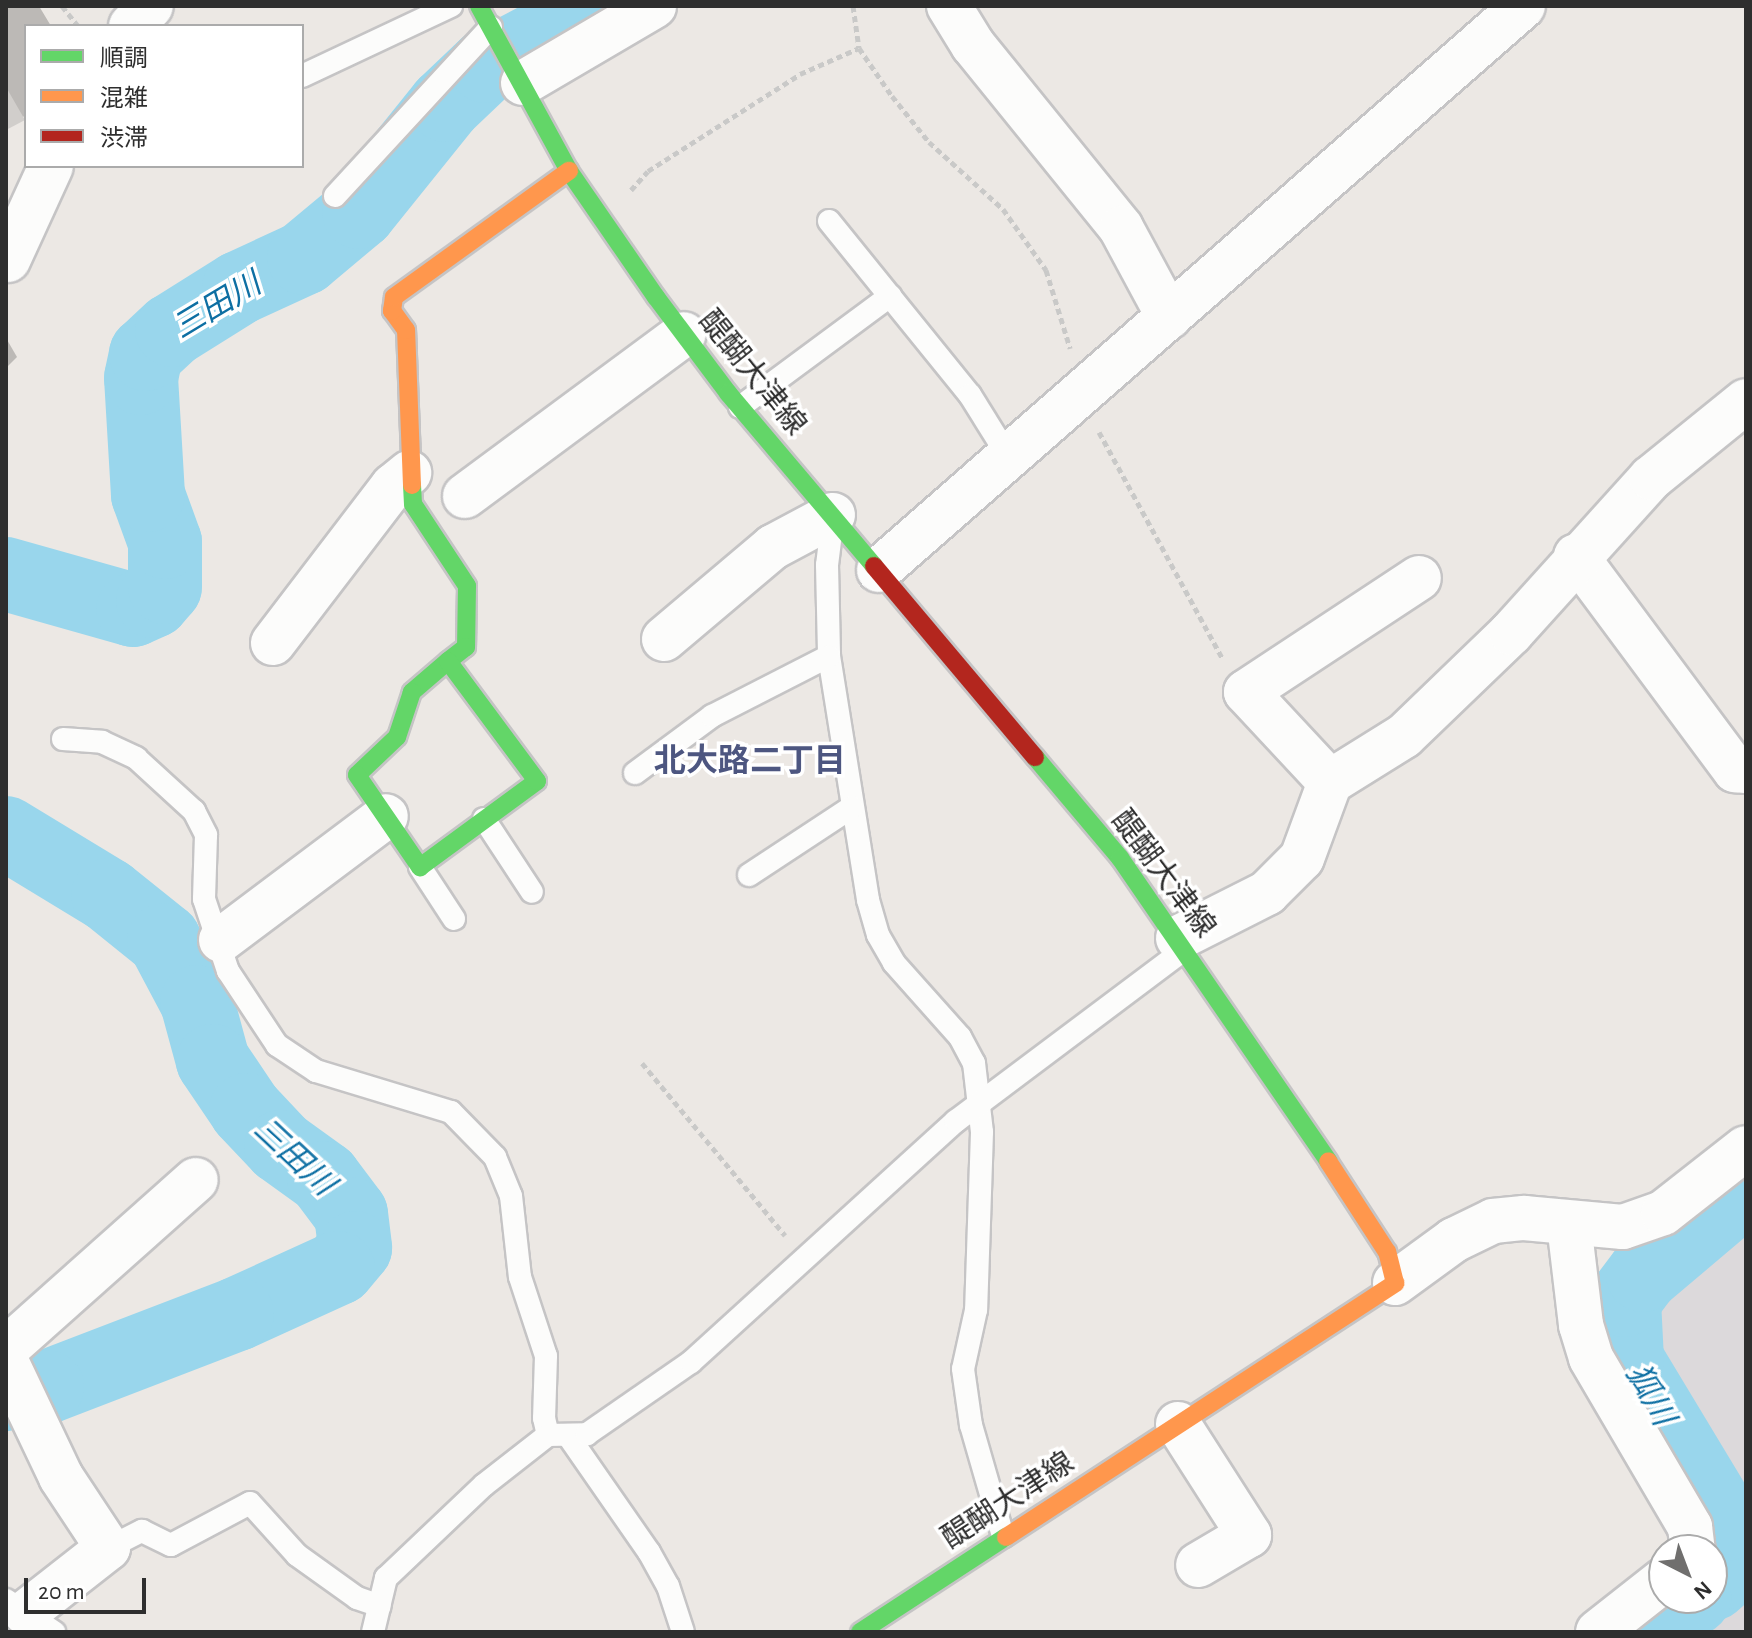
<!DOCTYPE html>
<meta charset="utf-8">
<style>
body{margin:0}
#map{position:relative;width:1752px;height:1638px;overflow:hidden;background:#ece8e4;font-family:"Alegreya Sans","Noto Sans JP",sans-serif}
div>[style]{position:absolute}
.industrial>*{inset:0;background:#dcd9db}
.shadow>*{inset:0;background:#0003}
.river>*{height:74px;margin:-37px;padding:0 37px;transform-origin:37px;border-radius:37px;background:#99d6ec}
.building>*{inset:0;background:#d1cecb}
.path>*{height:5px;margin-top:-2.5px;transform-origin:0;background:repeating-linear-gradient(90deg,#c9c9c8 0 6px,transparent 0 10px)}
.roads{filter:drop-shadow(2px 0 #c5c4c5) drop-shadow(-2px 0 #c5c4c5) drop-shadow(0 2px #c5c4c5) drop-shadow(0 -2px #c5c4c5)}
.lane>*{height:22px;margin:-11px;padding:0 11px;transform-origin:11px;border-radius:11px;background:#fcfcfb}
.street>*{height:44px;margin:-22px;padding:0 22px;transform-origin:22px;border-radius:22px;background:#fcfcfb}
.fast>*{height:18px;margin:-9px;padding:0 9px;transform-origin:9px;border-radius:9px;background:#63d668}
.slow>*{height:18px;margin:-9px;padding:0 9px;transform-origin:9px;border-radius:9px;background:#ff974d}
.jam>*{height:18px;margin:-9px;padding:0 9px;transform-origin:9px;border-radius:9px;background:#b3261e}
span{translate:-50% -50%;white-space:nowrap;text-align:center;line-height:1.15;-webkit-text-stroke:7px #fff;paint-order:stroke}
.street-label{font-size:30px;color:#2e2e2e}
.water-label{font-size:32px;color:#0d6fa3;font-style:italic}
.neighbourhood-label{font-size:32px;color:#4d5680;font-weight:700}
.frame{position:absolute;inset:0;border:8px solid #2e2e2e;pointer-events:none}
.legend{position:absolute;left:24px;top:24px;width:280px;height:144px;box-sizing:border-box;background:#fff;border:2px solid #ababab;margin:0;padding:10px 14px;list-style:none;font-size:24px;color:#2e2e2e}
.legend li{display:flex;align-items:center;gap:16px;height:40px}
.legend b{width:40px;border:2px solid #ababab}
.north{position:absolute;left:1648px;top:1534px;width:80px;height:80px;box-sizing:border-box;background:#fff;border:2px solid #ababab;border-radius:50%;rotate:138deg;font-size:22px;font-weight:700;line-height:32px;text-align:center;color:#2e2e2e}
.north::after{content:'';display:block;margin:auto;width:28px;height:36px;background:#706f6e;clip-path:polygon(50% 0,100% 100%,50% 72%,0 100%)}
.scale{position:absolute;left:24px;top:1578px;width:122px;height:36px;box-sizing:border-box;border:4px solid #2e2e2e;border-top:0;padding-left:10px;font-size:24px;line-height:28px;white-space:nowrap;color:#2e2e2e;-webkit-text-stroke:6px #fff;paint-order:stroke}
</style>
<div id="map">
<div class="industrial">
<i style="clip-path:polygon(1746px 1223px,1746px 1514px,1638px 1339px,1647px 1306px)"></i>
<i style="clip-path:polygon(1746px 1556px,1746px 1632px,1667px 1632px,1720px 1595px,1735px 1579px)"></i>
</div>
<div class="shadow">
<i style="clip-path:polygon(6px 6px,39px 6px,51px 26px,26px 26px,26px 115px,6px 128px)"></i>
<i style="clip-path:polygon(6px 338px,17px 357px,6px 368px)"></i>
</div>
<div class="river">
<i style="left:6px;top:574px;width:132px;rotate:15.8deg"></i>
<i style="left:133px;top:610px;width:22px;rotate:-24deg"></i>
<i style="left:153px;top:601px;width:18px;rotate:-49deg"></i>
<i style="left:165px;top:587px;width:45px;rotate:-90deg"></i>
<i style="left:165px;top:542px;width:50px;rotate:-109.9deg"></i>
<i style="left:148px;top:495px;width:117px;rotate:-93.4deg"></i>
<i style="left:141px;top:378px;width:25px;rotate:-78deg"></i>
<i style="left:146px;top:354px;width:35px;rotate:-43deg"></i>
<i style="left:172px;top:330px;width:79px;rotate:-32.1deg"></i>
<i style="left:239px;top:288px;width:72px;rotate:-24.8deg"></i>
<i style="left:304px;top:258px;width:72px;rotate:-39.9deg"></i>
<i style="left:359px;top:212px;width:137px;rotate:-51.2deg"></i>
<i style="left:445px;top:105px;width:57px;rotate:-43.6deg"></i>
<i style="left:486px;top:66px;width:130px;rotate:-27.6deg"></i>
<i style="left:6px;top:833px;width:119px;rotate:31.3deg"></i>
<i style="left:108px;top:895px;width:72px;rotate:38.8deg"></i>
<i style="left:164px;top:940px;width:70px;rotate:62deg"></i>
<i style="left:197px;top:1002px;width:61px;rotate:74.8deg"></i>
<i style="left:213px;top:1061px;width:59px;rotate:56deg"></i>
<i style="left:246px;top:1110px;width:51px;rotate:46.6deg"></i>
<i style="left:281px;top:1147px;width:53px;rotate:35.8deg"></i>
<i style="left:324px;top:1178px;width:45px;rotate:53.1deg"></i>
<i style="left:351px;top:1214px;width:34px;rotate:83deg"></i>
<i style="left:355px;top:1248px;width:26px;rotate:130deg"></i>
<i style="left:338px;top:1268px;width:111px;rotate:155.5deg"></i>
<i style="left:237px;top:1314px;width:204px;rotate:159deg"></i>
<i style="left:47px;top:1387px;width:42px;rotate:170.3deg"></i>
<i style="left:1712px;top:1584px;width:18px;rotate:-41deg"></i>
<i style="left:1726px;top:1572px;width:22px;rotate:-72deg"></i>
<i style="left:1733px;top:1551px;width:28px;rotate:-105deg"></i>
<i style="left:1726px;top:1524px;width:192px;rotate:-121.1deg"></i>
<i style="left:1627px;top:1360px;width:60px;rotate:-92.9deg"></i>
<i style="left:1624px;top:1300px;width:31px;rotate:-53deg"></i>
<i style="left:1643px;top:1275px;width:135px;rotate:-40.2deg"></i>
<i style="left:1645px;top:1632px;width:60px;rotate:-34.8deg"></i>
</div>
<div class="building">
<i style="clip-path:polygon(6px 87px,25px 120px,6px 130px)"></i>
</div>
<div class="path">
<i style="left:62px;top:6px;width:26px;rotate:51deg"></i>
<i style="left:853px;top:6px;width:42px;rotate:81.9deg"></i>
<i style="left:859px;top:48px;width:58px;rotate:55.5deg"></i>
<i style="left:892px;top:96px;width:59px;rotate:51.2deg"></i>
<i style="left:929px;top:142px;width:100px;rotate:42.2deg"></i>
<i style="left:1003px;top:209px;width:75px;rotate:54.8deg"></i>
<i style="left:1046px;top:270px;width:82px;rotate:72.9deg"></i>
<i style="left:631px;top:190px;width:25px;rotate:-48deg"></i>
<i style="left:648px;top:171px;width:180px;rotate:-32.5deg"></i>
<i style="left:800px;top:74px;width:64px;rotate:-23.8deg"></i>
<i style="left:1099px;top:432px;width:259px;rotate:61.4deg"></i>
<i style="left:642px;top:1063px;width:224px;rotate:50.3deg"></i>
</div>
<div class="roads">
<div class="lane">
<i style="left:302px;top:76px;width:165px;rotate:-25.2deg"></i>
<i style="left:335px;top:196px;width:230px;rotate:-47.3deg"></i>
<i style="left:829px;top:221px;width:224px;rotate:51deg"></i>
<i style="left:970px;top:395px;width:72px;rotate:58.1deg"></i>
<i style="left:740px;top:407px;width:187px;rotate:-36.5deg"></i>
<i style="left:833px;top:517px;width:48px;rotate:97.1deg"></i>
<i style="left:827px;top:565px;width:91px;rotate:88.7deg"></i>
<i style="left:829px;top:656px;width:247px;rotate:80.9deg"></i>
<i style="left:868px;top:900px;width:36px;rotate:74deg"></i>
<i style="left:878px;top:935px;width:32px;rotate:60deg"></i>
<i style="left:894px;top:963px;width:99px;rotate:48.3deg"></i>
<i style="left:960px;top:1037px;width:30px;rotate:62deg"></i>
<i style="left:974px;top:1063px;width:69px;rotate:83.4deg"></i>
<i style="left:982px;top:1132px;width:178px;rotate:91.9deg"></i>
<i style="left:976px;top:1310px;width:60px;rotate:102.4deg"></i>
<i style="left:963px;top:1369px;width:57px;rotate:81.9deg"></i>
<i style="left:971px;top:1425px;width:116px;rotate:73.9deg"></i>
<i style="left:63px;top:739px;width:39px;rotate:4deg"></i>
<i style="left:102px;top:742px;width:38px;rotate:25deg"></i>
<i style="left:136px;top:758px;width:79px;rotate:42.4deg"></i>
<i style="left:194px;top:811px;width:27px;rotate:63deg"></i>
<i style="left:206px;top:835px;width:64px;rotate:91.8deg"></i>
<i style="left:204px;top:899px;width:76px;rotate:71.6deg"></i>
<i style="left:228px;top:971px;width:89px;rotate:56.5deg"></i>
<i style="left:277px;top:1045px;width:47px;rotate:33.7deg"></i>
<i style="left:316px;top:1071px;width:141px;rotate:16.9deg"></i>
<i style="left:451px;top:1112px;width:63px;rotate:45.6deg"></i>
<i style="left:495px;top:1157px;width:42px;rotate:67.7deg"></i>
<i style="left:511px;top:1196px;width:81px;rotate:83.7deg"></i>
<i style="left:520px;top:1277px;width:83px;rotate:71.8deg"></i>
<i style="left:546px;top:1356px;width:62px;rotate:91.8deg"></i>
<i style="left:544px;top:1418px;width:17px;rotate:77deg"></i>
<i style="left:635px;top:773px;width:96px;rotate:-36.5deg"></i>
<i style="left:712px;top:716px;width:131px;rotate:-27.1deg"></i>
<i style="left:484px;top:819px;width:87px;rotate:56.7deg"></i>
<i style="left:420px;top:867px;width:62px;rotate:56.8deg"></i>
<i style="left:749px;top:875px;width:123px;rotate:-33.4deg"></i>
<i style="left:569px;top:1437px;width:140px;rotate:55.2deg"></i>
<i style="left:649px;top:1552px;width:39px;rotate:61deg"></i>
<i style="left:668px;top:1586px;width:48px;rotate:71.9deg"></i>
<i style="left:108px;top:1548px;width:38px;rotate:-27deg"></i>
<i style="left:142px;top:1531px;width:32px;rotate:26deg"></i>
<i style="left:171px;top:1545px;width:89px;rotate:-28deg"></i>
<i style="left:250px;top:1503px;width:70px;rotate:47.9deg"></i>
<i style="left:297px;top:1555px;width:74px;rotate:35.6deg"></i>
<i style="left:357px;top:1598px;width:24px;rotate:19deg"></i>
<i style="left:6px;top:1600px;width:58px;rotate:33.7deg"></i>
<i style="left:373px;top:1632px;width:56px;rotate:-76.5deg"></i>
<i style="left:386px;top:1578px;width:135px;rotate:-43.5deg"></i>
<i style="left:484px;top:1485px;width:81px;rotate:-38deg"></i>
<i style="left:548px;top:1435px;width:39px;rotate:-1deg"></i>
<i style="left:587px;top:1434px;width:126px;rotate:-34.7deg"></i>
<i style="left:691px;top:1362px;width:358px;rotate:-42.3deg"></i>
<i style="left:956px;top:1121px;width:286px;rotate:-36.9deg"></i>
</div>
<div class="street">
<i style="left:949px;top:6px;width:46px;rotate:58.4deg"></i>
<i style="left:973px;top:45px;width:235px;rotate:51deg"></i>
<i style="left:1121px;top:228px;width:101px;rotate:61.7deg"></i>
<i style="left:131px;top:26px;width:28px;rotate:-45deg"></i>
<i style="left:523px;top:83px;width:152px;rotate:-30.4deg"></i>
<i style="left:8px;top:260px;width:103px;rotate:-65.4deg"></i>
<i style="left:465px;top:496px;width:272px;rotate:-36.5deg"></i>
<i style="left:1576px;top:556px;width:267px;rotate:53.4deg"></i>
<i style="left:1735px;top:770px;width:11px;rotate:5deg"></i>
<i style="left:879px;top:570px;width:856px;rotate:-41.21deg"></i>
<i style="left:664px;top:639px;width:143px;rotate:-40.2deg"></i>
<i style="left:773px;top:547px;width:68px;rotate:-28.1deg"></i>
<i style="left:273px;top:643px;width:198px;rotate:-52.6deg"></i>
<i style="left:393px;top:486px;width:21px;rotate:-39deg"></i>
<i style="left:1330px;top:782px;width:123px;rotate:-133deg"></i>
<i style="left:1246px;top:692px;width:207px;rotate:-33.4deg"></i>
<i style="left:1178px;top:938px;width:100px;rotate:-26.8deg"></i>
<i style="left:1267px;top:893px;width:49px;rotate:-45deg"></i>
<i style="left:1302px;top:858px;width:81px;rotate:-69.8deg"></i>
<i style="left:1330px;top:782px;width:87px;rotate:-31.9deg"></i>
<i style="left:1404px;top:736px;width:149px;rotate:-43.9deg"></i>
<i style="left:1511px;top:633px;width:209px;rotate:-47.9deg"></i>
<i style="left:1651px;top:478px;width:122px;rotate:-39deg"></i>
<i style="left:221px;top:940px;width:206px;rotate:-36.9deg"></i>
<i style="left:1569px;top:1224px;width:102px;rotate:83.2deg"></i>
<i style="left:1581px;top:1325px;width:34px;rotate:73deg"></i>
<i style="left:1591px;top:1358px;width:196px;rotate:59.6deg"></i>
<i style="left:1690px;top:1527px;width:23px;rotate:83deg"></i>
<i style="left:1395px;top:1283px;width:73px;rotate:-36.1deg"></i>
<i style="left:1454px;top:1240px;width:43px;rotate:-26deg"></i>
<i style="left:1493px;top:1221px;width:31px;rotate:-6deg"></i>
<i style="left:1524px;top:1218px;width:99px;rotate:5.2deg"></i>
<i style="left:1623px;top:1227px;width:42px;rotate:-19.3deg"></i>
<i style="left:1663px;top:1213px;width:105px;rotate:-38.1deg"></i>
<i style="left:6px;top:1349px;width:254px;rotate:-41.7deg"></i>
<i style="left:6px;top:1361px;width:128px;rotate:64.6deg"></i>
<i style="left:61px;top:1477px;width:85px;rotate:56.5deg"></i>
<i style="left:108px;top:1548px;width:105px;rotate:141.9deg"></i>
<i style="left:1178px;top:1424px;width:132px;rotate:57.4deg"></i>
<i style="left:1249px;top:1535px;width:59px;rotate:149.5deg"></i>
<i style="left:1598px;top:1632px;width:84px;rotate:-38.2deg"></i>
</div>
<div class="fast">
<i style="left:479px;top:6px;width:188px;rotate:61.4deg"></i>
<i style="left:569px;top:171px;width:153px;rotate:55.4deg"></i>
<i style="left:656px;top:297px;width:120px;rotate:53.1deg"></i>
<i style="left:728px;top:393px;width:226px;rotate:49.8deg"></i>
<i style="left:412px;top:485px;width:19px;rotate:87deg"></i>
<i style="left:413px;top:504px;width:98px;rotate:56.6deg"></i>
<i style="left:467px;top:586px;width:61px;rotate:90.9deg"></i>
<i style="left:466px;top:647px;width:23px;rotate:142deg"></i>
<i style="left:448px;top:661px;width:48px;rotate:139.3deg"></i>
<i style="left:412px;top:692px;width:47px;rotate:108.4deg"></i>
<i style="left:397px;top:737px;width:55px;rotate:136.5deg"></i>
<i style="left:357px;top:775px;width:112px;rotate:55.6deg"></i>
<i style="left:420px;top:867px;width:145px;rotate:-36.3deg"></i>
<i style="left:537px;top:781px;width:149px;rotate:-126.6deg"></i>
<i style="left:1035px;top:757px;width:132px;rotate:49.9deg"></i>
<i style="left:1120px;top:858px;width:368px;rotate:55.5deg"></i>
<i style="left:860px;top:1632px;width:174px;rotate:-33.1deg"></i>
</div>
<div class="slow">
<i style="left:412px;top:485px;width:155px;rotate:-92.2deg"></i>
<i style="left:406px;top:330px;width:24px;rotate:-126deg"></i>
<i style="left:392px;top:311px;width:14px;rotate:-82deg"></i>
<i style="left:394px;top:297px;width:216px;rotate:-35.8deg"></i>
<i style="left:1006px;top:1537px;width:465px;rotate:-33.1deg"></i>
<i style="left:1395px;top:1283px;width:32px;rotate:-104deg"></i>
<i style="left:1387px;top:1252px;width:108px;rotate:-123deg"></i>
</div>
<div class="jam">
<i style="left:874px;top:566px;width:250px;rotate:49.9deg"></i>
</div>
</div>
<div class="street-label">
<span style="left:752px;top:373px;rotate:51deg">醍醐大津線</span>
<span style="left:1163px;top:874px;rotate:53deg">醍醐大津線</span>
<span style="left:1008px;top:1501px;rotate:-33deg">醍醐大津線</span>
</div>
<div class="water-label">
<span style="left:217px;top:306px;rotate:-31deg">三田川</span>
<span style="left:294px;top:1157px;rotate:43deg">三田川</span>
<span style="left:1650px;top:1395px;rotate:61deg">狐川</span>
</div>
<div class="neighbourhood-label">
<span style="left:750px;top:761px">北大路二丁目</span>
</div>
<div class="frame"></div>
<ul class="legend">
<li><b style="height:10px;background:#63d668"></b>順調</li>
<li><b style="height:10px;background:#ff974d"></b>混雑</li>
<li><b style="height:10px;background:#b3261e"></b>渋滞</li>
</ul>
<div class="north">N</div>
<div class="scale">20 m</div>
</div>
